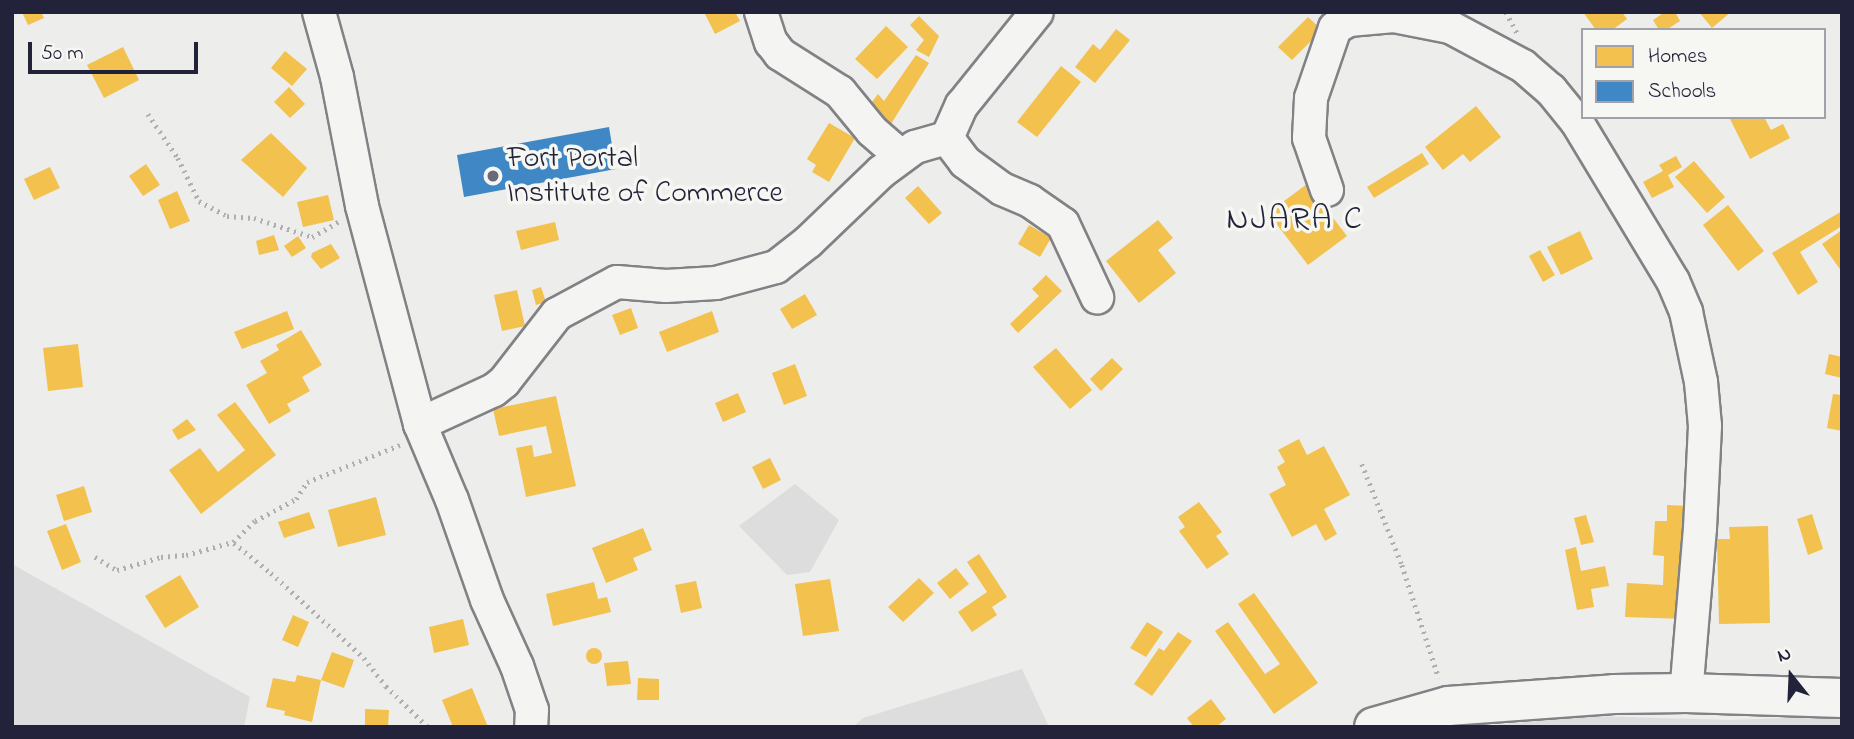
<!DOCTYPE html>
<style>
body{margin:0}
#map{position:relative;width:1854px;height:739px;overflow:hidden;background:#ededec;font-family:"Indie Flower",sans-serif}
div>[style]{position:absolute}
.built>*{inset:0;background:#ddd}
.homes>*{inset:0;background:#f2c14e}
.round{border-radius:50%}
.schools>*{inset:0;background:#3f88c5}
.path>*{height:4.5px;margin-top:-2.25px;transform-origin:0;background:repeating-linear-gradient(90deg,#afafb0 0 2px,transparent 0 7px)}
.roads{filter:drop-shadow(2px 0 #828286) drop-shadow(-2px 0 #828286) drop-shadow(0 2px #828286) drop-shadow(0 -2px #828286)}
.minor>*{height:32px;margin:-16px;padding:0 16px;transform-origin:16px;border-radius:16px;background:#f4f4f2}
.highway>*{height:38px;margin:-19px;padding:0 19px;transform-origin:19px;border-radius:19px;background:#f4f4f2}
.dots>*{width:19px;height:19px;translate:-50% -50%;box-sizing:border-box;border:4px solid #f6f6f2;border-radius:50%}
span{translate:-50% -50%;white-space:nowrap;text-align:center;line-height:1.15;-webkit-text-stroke:7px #f6f6f2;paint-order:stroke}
.poi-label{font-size:30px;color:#22223b}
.left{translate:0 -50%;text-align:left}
.quarter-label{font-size:33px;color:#22223b;letter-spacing:2px}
.frame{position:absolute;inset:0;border:14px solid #22223b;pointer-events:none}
.legend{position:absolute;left:1581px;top:28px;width:245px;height:91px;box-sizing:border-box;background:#f6f6f2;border:2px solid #a1a1a9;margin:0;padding:9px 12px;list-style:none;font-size:21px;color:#22223b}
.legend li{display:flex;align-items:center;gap:14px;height:35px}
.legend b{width:35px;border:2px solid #a1a1a9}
.north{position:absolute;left:1756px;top:641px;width:70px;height:70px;-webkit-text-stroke:5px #f6f6f2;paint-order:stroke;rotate:342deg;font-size:19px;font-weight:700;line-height:28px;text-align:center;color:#22223b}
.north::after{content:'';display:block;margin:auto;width:24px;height:32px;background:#22223b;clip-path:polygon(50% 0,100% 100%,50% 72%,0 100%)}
.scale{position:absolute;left:28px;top:42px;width:170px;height:32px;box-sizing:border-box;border:4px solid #22223b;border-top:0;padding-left:9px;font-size:21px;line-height:24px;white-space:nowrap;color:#22223b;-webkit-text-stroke:5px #f6f6f2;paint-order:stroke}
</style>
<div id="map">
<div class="built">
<i style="clip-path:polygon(795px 484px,839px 520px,810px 572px,787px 575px,739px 526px)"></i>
<i style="clip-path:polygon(12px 564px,250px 697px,244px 727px,12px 727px)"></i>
<i style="clip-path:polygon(1022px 669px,1049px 727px,853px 727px,863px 718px)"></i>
<i style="clip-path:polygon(1592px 716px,1730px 720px,1842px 716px,1842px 727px,1474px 727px)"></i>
</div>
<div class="homes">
<i style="clip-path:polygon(22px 12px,41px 12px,44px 18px,28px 25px)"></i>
<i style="clip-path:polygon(704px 12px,735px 12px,740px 21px,715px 34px)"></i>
<i style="clip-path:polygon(1583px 12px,1622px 12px,1627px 19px,1612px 30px,1596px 30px)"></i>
<i style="clip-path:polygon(1665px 12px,1675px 12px,1680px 21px,1666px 30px,1659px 30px,1653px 20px)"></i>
<i style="clip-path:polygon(1699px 12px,1731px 12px,1712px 28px)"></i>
<i style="clip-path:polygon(919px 16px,939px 36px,929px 57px,916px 50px,924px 40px,910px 25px)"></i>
<i style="clip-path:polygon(1308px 17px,1322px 30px,1292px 60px,1278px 47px)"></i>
<i style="clip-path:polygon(886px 26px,908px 47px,877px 79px,855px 59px)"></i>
<i style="clip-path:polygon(1116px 29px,1130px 40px,1095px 83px,1075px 67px,1093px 44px,1100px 50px)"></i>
<i style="clip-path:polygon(123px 47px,139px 80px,104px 98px,87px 65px)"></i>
<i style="clip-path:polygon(285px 51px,307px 69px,292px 86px,271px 68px)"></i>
<i style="clip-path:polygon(916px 55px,929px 63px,891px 124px,869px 106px,878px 94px,884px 101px)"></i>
<i style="clip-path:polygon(1061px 66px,1081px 82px,1037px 137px,1017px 122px)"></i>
<i style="clip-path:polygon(289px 87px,305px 104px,290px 118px,274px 102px)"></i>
<i style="clip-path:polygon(1476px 106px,1501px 137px,1470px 162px,1463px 154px,1443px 170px,1425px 147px)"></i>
<i style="clip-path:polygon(1729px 117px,1764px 117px,1771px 130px,1783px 124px,1790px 138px,1750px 159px)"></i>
<i style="clip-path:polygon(829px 123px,855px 138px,829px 182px,812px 172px,816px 165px,807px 159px)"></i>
<i style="clip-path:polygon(271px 133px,307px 168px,283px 197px,241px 160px)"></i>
<i style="clip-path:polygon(1422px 153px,1429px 164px,1374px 198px,1367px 187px)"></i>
<i style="clip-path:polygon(1676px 156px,1682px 167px,1668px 175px,1674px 187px,1652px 198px,1643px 182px,1663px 171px,1659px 165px)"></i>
<i style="clip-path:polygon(1694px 161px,1725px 197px,1707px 213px,1675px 177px)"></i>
<i style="clip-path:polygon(146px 164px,160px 185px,143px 196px,129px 176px)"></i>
<i style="clip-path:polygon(50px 167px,60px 188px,34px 200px,24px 179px)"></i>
<i style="clip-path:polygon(1307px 184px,1347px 236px,1308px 265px,1268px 213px)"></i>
<i style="clip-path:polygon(918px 186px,942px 213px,929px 224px,905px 198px)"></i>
<i style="clip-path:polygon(177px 191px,190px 221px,170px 229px,158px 200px)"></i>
<i style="clip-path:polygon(328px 195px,334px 220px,303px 227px,297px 202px)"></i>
<i style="clip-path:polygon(1728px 205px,1764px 251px,1738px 271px,1703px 225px)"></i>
<i style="clip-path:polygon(1842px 211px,1842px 226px,1800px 252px,1818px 282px,1798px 295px,1772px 253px)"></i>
<i style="clip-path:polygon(1158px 220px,1173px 238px,1158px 250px,1176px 273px,1139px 303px,1106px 261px)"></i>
<i style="clip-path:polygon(555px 222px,559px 240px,521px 250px,516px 231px)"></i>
<i style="clip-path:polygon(1029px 225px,1051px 238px,1040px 257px,1018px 244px)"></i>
<i style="clip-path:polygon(1842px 230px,1842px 272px,1822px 244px)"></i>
<i style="clip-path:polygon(1580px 231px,1593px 259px,1561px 275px,1547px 247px)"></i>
<i style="clip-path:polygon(274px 235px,279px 250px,259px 255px,256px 241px)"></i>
<i style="clip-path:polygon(298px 236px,306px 248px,292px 257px,284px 246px)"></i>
<i style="clip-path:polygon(331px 244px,340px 258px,321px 269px,311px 257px,312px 253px)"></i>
<i style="clip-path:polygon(1540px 250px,1555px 275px,1543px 282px,1529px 256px)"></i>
<i style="clip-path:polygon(1046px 275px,1062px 291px,1018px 333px,1010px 324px,1039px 296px,1032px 289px)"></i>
<i style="clip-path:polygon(541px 287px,546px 302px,536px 305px,532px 290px)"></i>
<i style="clip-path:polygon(517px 290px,525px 326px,502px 331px,494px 295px)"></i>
<i style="clip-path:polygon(805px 294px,817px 315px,792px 329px,780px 309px)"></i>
<i style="clip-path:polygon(631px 308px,638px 328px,620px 335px,612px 315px)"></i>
<i style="clip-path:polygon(287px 311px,294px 329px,242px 349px,234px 332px)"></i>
<i style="clip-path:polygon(712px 311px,719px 332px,667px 352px,659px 332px)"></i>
<i style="clip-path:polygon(301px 330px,322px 365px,302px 377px,310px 391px,287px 404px,291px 411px,269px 424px,246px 385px,267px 373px,260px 361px,279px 350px,276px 345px)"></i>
<i style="clip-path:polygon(78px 344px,83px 387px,48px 391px,43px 348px)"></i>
<i style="clip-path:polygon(1056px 348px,1092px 390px,1070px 409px,1033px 367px)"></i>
<i style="clip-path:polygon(1829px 354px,1842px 357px,1842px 378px,1825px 374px)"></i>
<i style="clip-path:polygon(1112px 358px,1123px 369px,1101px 391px,1090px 379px)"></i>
<i style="clip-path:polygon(795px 364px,807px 396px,784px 405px,772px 373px)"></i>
<i style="clip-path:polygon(738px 393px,746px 412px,723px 422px,715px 403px)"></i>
<i style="clip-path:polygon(1833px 394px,1842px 395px,1842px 431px,1827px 428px)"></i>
<i style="clip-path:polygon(556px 396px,576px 486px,526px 497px,516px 448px,532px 445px,534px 457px,552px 453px,546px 426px,499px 436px,493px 409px)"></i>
<i style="clip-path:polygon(235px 402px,276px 455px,201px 514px,169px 470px,200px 448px,218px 472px,245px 450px,217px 415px)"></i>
<i style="clip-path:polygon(187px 419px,196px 430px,178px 440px,172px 430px)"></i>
<i style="clip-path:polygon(1299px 439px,1307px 455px,1324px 446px,1350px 495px,1324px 509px,1337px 534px,1325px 541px,1316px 524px,1292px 537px,1269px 494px,1286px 485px,1277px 467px,1285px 462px,1278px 450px)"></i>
<i style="clip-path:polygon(770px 458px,781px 480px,763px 489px,752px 467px)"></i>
<i style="clip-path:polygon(84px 486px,92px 512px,64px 521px,56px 495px)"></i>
<i style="clip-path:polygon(376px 497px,386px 535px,338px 547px,328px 510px)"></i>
<i style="clip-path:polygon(1199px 502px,1222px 532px,1216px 536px,1229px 554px,1207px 569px,1179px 531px,1185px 527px,1178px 517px)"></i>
<i style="clip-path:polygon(1667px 505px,1691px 506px,1685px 619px,1625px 617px,1627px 583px,1663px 585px,1664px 556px,1653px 555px,1655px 521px,1667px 521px)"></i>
<i style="clip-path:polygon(309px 512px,315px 528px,284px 538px,278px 522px)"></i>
<i style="clip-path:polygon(1812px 514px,1823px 549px,1808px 555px,1797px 519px)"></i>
<i style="clip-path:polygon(1586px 515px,1594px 542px,1581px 545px,1574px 518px)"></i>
<i style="clip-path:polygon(66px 524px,81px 562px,62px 570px,47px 531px)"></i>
<i style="clip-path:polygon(1768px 526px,1770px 623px,1719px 624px,1717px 539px,1730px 539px,1729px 527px)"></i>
<i style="clip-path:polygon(643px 528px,652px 550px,633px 558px,638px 570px,606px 583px,592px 548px)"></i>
<i style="clip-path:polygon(1576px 547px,1581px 571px,1605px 566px,1609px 586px,1591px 589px,1594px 607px,1577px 610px,1565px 550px)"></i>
<i style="clip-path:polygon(979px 554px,1007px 597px,992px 607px,997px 615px,972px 632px,958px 612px,987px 592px,967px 562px)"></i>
<i style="clip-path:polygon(956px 568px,969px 584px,950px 599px,937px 583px)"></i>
<i style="clip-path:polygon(180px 575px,199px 607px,165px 628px,145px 596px)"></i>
<i style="clip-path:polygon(919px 578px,934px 593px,903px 622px,888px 607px)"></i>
<i style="clip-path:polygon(830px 579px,839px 631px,803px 636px,795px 584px)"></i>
<i style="clip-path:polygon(696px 581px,702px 608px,681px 613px,675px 585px)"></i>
<i style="clip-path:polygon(594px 582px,598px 599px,607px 597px,611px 612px,553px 626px,546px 594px)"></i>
<i style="clip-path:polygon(1254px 593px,1318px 683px,1274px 714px,1215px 631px,1228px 622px,1265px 674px,1280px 664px,1238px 604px)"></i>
<i style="clip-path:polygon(293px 615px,309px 622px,298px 647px,282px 640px)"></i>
<i style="clip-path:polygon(463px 619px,469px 645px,434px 653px,429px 627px)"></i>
<i style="clip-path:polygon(1147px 622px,1163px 632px,1146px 657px,1130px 648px)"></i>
<i style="clip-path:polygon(1178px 632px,1192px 641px,1152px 696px,1134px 684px,1159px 648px,1164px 651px)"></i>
<i class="round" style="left:586px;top:648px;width:16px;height:16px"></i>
<i style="clip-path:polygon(332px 652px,354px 660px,344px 688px,321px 680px,312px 722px,284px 715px,285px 711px,266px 707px,273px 678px,295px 682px,297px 675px,321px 680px)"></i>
<i style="clip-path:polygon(628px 661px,631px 684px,607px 686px,604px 663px)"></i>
<i style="clip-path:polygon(638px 678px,659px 679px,659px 700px,637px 700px)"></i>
<i style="clip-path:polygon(472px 688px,488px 727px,453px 727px,442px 700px)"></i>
<i style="clip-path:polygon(1211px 699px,1226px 719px,1216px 727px,1194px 727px,1187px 718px)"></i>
<i style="clip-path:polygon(365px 709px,389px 710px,388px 727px,365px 727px)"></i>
</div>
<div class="schools">
<i style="clip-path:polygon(609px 127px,616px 169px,464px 197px,457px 155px)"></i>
</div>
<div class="path">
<i style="left:1506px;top:12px;width:24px;rotate:62deg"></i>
<i style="left:148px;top:114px;width:53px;rotate:55.7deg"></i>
<i style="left:178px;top:158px;width:48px;rotate:64deg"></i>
<i style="left:199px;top:201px;width:32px;rotate:28deg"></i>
<i style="left:227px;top:216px;width:27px;rotate:4deg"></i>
<i style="left:254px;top:218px;width:61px;rotate:18.1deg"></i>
<i style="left:312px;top:237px;width:34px;rotate:-30deg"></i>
<i style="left:1362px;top:464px;width:109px;rotate:68.4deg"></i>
<i style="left:1402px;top:565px;width:119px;rotate:71.9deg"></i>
<i style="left:234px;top:543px;width:48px;rotate:39deg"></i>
<i style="left:271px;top:573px;width:126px;rotate:42.4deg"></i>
<i style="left:364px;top:658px;width:36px;rotate:52deg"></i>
<i style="left:386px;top:686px;width:59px;rotate:44.3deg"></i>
<i style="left:95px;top:557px;width:26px;rotate:31deg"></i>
<i style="left:117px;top:570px;width:46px;rotate:-16.5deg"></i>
<i style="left:161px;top:557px;width:25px;rotate:-5deg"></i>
<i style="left:186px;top:555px;width:49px;rotate:-15.5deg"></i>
<i style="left:233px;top:542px;width:30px;rotate:-44deg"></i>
<i style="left:255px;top:521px;width:47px;rotate:-28.2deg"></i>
<i style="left:296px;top:499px;width:20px;rotate:-57deg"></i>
<i style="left:307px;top:482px;width:100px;rotate:-21.7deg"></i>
</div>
<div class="roads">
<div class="minor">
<i style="left:319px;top:12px;width:67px;rotate:74.5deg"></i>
<i style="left:337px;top:77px;width:131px;rotate:79deg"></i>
<i style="left:362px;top:206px;width:226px;rotate:75.1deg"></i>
<i style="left:420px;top:424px;width:82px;rotate:67.2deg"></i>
<i style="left:452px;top:500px;width:106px;rotate:70.7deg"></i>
<i style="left:487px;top:600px;width:72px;rotate:65.6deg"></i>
<i style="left:517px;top:666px;width:46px;rotate:71.2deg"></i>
<i style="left:532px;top:710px;width:17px;rotate:93deg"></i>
<i style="left:761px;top:12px;width:32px;rotate:72deg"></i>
<i style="left:771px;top:42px;width:15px;rotate:53deg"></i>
<i style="left:780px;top:54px;width:71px;rotate:32.3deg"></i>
<i style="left:840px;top:92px;width:50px;rotate:50.6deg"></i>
<i style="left:872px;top:131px;width:38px;rotate:41deg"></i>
<i style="left:947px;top:138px;width:30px;rotate:53deg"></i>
<i style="left:965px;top:162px;width:46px;rotate:36.1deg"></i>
<i style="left:1002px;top:189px;width:30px;rotate:23deg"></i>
<i style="left:1030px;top:201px;width:40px;rotate:34.9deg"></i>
<i style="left:1063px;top:224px;width:81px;rotate:65deg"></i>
<i style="left:1327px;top:190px;width:55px;rotate:-109.1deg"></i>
<i style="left:1309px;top:138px;width:40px;rotate:-87.1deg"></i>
<i style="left:1311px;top:98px;width:74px;rotate:-71.1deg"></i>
<i style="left:1335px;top:28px;width:16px;rotate:-30deg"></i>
<i style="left:1349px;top:20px;width:45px;rotate:-5.1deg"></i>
<i style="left:1394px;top:16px;width:57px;rotate:11.1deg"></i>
<i style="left:1450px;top:27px;width:83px;rotate:28.1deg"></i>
<i style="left:1523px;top:66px;width:37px;rotate:41deg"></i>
<i style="left:1551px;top:90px;width:41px;rotate:50.9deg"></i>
<i style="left:1577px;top:122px;width:186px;rotate:58.9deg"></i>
<i style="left:1673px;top:281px;width:34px;rotate:67deg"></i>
<i style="left:1686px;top:312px;width:72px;rotate:77.9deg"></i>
<i style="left:1701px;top:382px;width:44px;rotate:84.8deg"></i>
<i style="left:1705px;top:426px;width:102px;rotate:92.8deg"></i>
<i style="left:1700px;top:528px;width:166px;rotate:94.8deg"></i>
<i style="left:420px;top:424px;width:81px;rotate:-24.7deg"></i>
<i style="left:494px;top:390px;width:13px;rotate:-39deg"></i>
<i style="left:504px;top:382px;width:86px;rotate:-52.1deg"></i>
<i style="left:557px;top:314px;width:68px;rotate:-28.1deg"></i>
<i style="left:617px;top:282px;width:49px;rotate:4.7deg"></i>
<i style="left:666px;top:286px;width:50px;rotate:-3.4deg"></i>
<i style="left:716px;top:283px;width:62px;rotate:-14.9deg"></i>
<i style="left:776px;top:267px;width:41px;rotate:-38deg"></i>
<i style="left:808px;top:242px;width:101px;rotate:-43.8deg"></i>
<i style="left:881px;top:172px;width:42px;rotate:-36.3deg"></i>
<i style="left:915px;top:147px;width:33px;rotate:-16deg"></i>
<i style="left:947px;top:138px;width:36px;rotate:-66deg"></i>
<i style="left:962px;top:105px;width:119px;rotate:-51.1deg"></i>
</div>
<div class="highway">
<i style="left:1374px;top:727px;width:77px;rotate:-15.8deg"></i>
<i style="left:1448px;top:706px;width:166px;rotate:-4.1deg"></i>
<i style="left:1614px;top:694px;width:72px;rotate:-0.8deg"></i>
<i style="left:1686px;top:693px;width:156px;rotate:1.8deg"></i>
</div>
</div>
<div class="dots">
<i style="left:493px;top:176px;background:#696979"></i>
</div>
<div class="poi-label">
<span class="left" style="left:507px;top:176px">Fort Portal<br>Institute of Commerce</span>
</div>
<div class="quarter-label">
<span style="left:1295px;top:221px">NJARA C</span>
</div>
<div class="frame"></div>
<ul class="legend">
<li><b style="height:19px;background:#f2c14e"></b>Homes</li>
<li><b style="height:19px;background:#3f88c5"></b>Schools</li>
</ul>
<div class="north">N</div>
<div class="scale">50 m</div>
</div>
